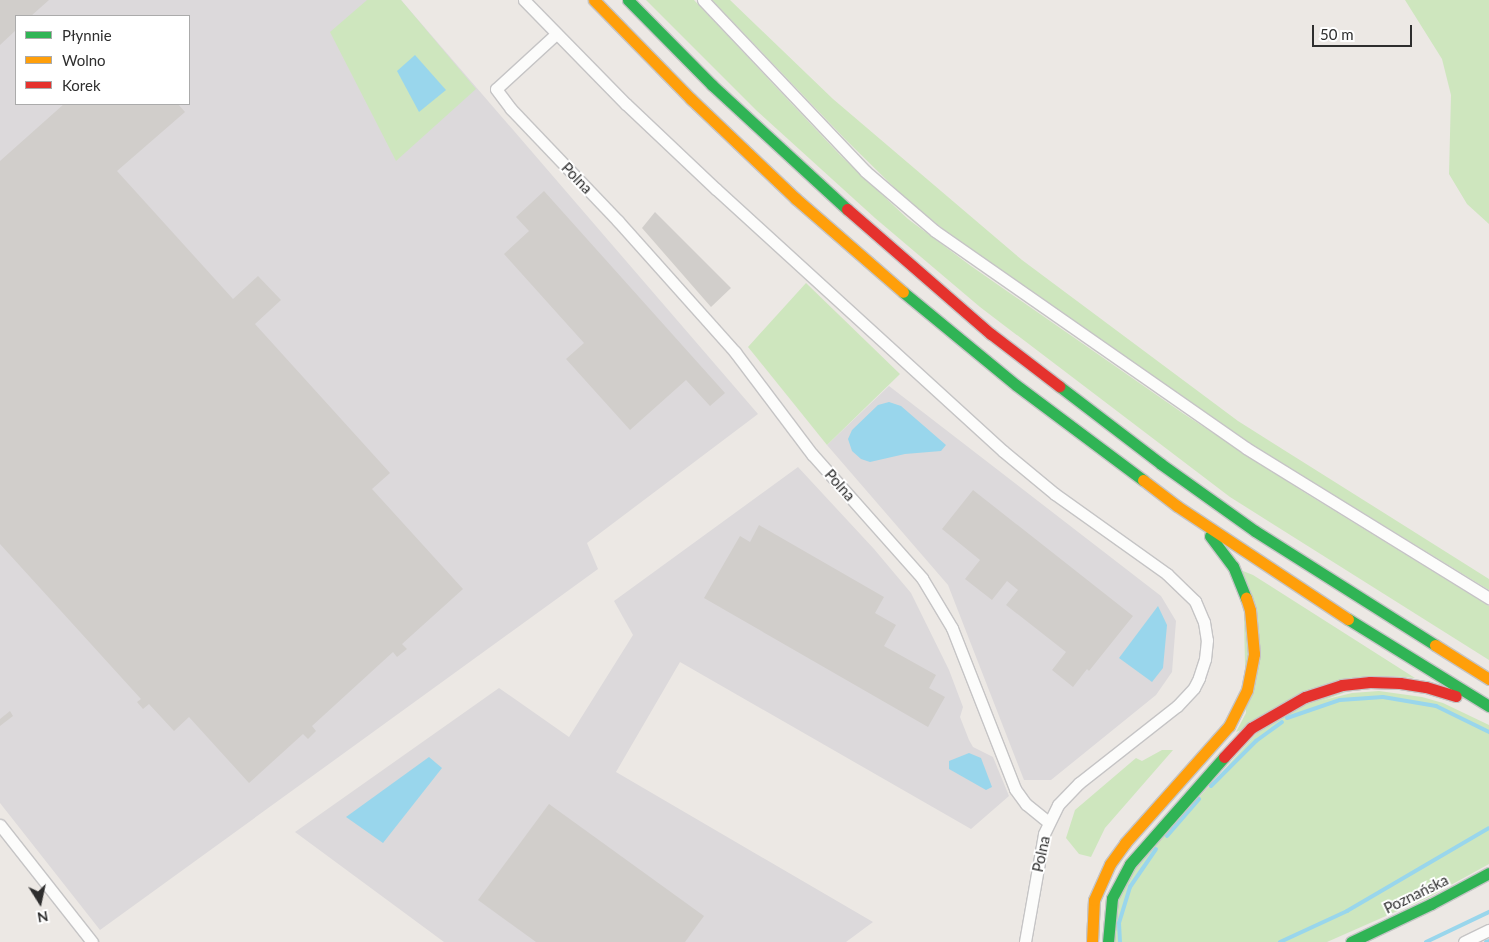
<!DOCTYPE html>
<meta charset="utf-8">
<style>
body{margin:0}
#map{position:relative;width:1489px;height:942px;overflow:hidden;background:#ece8e4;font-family:Lato,sans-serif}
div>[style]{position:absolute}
.industrial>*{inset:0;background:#dcd9db}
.green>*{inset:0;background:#cee6be}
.water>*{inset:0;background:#99d6ec}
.stream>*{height:4px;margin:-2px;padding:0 2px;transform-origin:2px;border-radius:2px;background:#99d6ec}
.building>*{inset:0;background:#d1cecb}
.roads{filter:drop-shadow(1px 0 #c5c4c5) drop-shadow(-1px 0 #c5c4c5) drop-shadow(0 1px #c5c4c5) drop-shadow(0 -1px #c5c4c5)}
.street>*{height:11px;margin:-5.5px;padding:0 5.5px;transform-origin:5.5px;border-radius:5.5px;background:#fcfcfb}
.fast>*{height:11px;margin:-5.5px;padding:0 5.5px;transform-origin:5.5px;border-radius:5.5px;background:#30b455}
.slow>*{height:11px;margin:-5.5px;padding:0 5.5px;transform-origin:5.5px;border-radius:5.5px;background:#ff9f0a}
.jam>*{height:11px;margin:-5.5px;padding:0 5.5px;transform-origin:5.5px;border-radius:5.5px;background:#e5322d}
span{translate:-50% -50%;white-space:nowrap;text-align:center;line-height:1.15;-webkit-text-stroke:4px #fff;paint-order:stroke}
.street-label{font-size:15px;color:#2e2e2e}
.legend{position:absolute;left:15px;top:15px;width:175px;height:90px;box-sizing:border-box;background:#fff;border:1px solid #ababab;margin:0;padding:6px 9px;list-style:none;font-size:15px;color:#2e2e2e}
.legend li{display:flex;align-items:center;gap:10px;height:25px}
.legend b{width:25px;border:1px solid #ababab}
.north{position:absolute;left:15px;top:877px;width:50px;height:50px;-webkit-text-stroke:4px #fff;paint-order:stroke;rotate:170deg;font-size:14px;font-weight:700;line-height:20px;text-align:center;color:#2e2e2e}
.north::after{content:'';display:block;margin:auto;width:18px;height:22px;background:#2e2e2e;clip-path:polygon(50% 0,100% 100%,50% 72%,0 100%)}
.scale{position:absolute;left:1312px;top:25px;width:100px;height:22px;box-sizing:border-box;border:2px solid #2e2e2e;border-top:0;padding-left:6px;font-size:15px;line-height:18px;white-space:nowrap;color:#2e2e2e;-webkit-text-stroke:4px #fff;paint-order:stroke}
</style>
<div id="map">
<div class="industrial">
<i style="clip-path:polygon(evenodd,0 0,401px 0,758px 414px,587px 543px,598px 569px,100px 930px,0 803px,0 0,16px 16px,189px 16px,189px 104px,16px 104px,16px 16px)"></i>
<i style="clip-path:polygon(889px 386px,1161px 596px,1176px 621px,1172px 672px,1156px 695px,1051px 780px,1024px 780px,948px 585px,827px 445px)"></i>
<i style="clip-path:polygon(798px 467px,874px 549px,911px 593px,949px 670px,963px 707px,960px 717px,969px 740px,973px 747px,993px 757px,1009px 796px,971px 829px,680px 662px,616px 772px,873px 922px,846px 942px,444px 942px,295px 832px,499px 688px,569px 737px,633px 635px,614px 601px)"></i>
</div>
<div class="green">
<i style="clip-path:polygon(367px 0,401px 0,476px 89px,396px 161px,330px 32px)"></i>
<i style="clip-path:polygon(646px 0,694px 0,840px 155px,908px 219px,971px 266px,1184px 414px,1299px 489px,1489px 606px,1489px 660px,1230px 497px,980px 307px,875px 218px,757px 111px)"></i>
<i style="clip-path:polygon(712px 0,730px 0,833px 99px,1022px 260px,1238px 421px,1489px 579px,1489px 590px,1254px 446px,947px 232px,906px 199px,845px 139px)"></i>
<i style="clip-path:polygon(1405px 0,1489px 0,1489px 224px,1467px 204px,1449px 174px,1451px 95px,1442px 59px)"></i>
<i style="clip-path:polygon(806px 283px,900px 374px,827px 445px,748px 347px)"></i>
<i style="clip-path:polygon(1243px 571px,1253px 575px,1415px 678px,1390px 676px,1236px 732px,1246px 713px)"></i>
<i style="clip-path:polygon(1379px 691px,1422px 697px,1443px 703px,1489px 725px,1489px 864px,1429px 897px,1327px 942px,1114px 942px,1116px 908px,1130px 874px,1258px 732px,1299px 706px,1352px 693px)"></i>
<i style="clip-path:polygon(1162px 750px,1173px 750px,1105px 828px,1091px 857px,1079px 854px,1066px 838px,1075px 810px,1136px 758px,1142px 761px)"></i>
</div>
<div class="water">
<i style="clip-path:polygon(415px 55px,446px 90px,419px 112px,397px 71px)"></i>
<i style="clip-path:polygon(889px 402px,901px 406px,946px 445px,941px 451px,905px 454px,870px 462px,861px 459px,852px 451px,848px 439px,852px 430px,878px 405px)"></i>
<i style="clip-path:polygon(1158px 606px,1167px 625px,1163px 668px,1152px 682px,1119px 658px)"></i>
<i style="clip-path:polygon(969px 753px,981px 758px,992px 787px,986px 790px,949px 769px,949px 761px)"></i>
<i style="clip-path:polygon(429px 757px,442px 768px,383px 843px,346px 817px)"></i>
</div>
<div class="stream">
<i style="left:1287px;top:718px;width:56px;rotate:-18.8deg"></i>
<i style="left:1340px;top:700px;width:43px;rotate:-4deg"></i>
<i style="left:1383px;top:697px;width:54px;rotate:9.6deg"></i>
<i style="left:1436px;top:706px;width:59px;rotate:26.1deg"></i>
<i style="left:1211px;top:786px;width:64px;rotate:-45deg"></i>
<i style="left:1256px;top:741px;width:32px;rotate:-36deg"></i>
<i style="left:1167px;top:836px;width:49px;rotate:-49.1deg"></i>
<i style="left:1120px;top:942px;width:19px;rotate:-93deg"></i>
<i style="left:1119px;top:923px;width:38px;rotate:-73deg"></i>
<i style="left:1130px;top:887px;width:46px;rotate:-55.6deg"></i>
<i style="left:1280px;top:942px;width:74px;rotate:-24.8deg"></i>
<i style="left:1347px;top:911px;width:164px;rotate:-30.3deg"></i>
<i style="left:1426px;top:942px;width:70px;rotate:-25.5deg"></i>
<i style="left:1486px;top:942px;width:3px;rotate:-18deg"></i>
</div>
<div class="building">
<i style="clip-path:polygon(0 0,49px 0,31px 16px,16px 16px,16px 30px,0 45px)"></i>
<i style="clip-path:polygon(64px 104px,178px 104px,185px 112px,117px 171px,233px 299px,258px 276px,281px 300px,255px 324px,390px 473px,372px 489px,463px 589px,402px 644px,407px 649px,397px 657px,393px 652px,312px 726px,316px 731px,308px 739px,303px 734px,249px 783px,189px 717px,174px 731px,149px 704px,143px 709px,137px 702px,141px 699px,0 544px,0 161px)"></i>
<i style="clip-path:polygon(544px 191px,725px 393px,710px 406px,686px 380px,630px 430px,566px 359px,584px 343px,504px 254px,529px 231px,516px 217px)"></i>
<i style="clip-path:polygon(655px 212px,731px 288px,711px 307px,642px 228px)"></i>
<i style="clip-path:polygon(973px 490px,1133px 616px,1089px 671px,1087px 669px,1073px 687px,1052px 670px,1066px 652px,1006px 605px,1018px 590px,1007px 581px,992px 600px,965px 579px,980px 560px,942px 529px)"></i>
<i style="clip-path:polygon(759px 525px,884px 597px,875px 613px,896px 625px,884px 646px,936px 675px,929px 688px,945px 697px,928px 727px,704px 598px,740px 536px,750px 542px)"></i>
<i style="clip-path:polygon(10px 711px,13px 716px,0 726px,0 719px)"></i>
<i style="clip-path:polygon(549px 804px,704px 916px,685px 942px,536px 942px,478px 900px)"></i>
</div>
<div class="roads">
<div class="street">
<i style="left:524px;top:0;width:146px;rotate:45.6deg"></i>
<i style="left:626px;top:104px;width:124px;rotate:43.4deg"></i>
<i style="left:716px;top:189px;width:389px;rotate:42.4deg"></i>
<i style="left:1003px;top:451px;width:67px;rotate:39.6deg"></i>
<i style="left:1055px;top:494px;width:138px;rotate:35.5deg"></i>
<i style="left:1167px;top:574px;width:39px;rotate:44deg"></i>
<i style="left:1195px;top:601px;width:23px;rotate:67deg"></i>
<i style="left:1204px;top:622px;width:18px;rotate:81deg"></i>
<i style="left:1207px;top:640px;width:19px;rotate:96deg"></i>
<i style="left:1205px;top:659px;width:20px;rotate:108deg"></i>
<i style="left:1199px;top:678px;width:11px;rotate:117deg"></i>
<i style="left:1194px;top:688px;width:25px;rotate:133deg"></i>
<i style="left:1177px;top:706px;width:125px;rotate:141.8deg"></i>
<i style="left:1079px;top:783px;width:30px;rotate:134deg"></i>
<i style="left:1058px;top:805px;width:32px;rotate:116deg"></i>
<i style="left:1044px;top:834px;width:110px;rotate:100deg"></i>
<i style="left:703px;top:0;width:236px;rotate:46.5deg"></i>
<i style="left:865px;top:171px;width:92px;rotate:40.6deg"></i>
<i style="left:935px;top:231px;width:379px;rotate:34.9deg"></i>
<i style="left:1246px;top:448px;width:286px;rotate:31.7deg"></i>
<i style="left:556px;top:34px;width:81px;rotate:137.5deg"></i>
<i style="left:496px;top:89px;width:25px;rotate:53deg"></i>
<i style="left:511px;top:109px;width:155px;rotate:46.3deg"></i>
<i style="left:618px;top:221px;width:176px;rotate:48.2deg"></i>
<i style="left:735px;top:352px;width:128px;rotate:53deg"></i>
<i style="left:812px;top:454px;width:166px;rotate:48.4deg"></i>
<i style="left:922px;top:578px;width:58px;rotate:59deg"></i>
<i style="left:952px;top:628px;width:173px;rotate:68.6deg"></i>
<i style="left:1015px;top:789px;width:19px;rotate:54deg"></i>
<i style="left:1026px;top:804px;width:28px;rotate:39deg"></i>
<i style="left:0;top:825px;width:149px;rotate:51.8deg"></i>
<i style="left:1464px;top:942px;width:28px;rotate:-26deg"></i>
</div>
<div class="fast">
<i style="left:628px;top:0;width:120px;rotate:45.3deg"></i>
<i style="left:712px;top:85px;width:183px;rotate:42.6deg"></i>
<i style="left:903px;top:292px;width:146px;rotate:39.5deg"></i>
<i style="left:1016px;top:385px;width:159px;rotate:36.8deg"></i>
<i style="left:1059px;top:386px;width:128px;rotate:37.4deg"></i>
<i style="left:1161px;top:464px;width:115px;rotate:35.5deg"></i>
<i style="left:1255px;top:531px;width:213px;rotate:32.3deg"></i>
<i style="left:1210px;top:536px;width:38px;rotate:53deg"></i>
<i style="left:1233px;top:566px;width:35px;rotate:68deg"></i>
<i style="left:1348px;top:619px;width:166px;rotate:31.7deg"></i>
<i style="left:1108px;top:942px;width:44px;rotate:-84.8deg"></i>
<i style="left:1112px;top:898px;width:38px;rotate:-62deg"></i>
<i style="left:1130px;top:864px;width:142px;rotate:-48.7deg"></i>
<i style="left:1351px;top:942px;width:89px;rotate:-25.4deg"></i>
<i style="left:1431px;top:904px;width:66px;rotate:-28.1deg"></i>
</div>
<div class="slow">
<i style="left:594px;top:0;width:139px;rotate:45.6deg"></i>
<i style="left:691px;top:99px;width:144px;rotate:43.6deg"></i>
<i style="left:795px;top:198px;width:143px;rotate:41deg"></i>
<i style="left:1143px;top:480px;width:43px;rotate:37.4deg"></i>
<i style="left:1177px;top:506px;width:205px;rotate:33.5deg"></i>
<i style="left:1435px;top:645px;width:64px;rotate:32.2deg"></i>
<i style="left:1092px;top:942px;width:42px;rotate:-87.3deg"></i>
<i style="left:1094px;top:900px;width:39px;rotate:-66deg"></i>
<i style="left:1110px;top:864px;width:26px;rotate:-54deg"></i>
<i style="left:1125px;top:843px;width:157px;rotate:-48.4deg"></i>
<i style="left:1229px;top:726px;width:40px;rotate:-63.4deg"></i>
<i style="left:1247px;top:690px;width:37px;rotate:-79deg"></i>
<i style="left:1254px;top:654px;width:44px;rotate:-95.2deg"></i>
<i style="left:1250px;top:610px;width:13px;rotate:-108deg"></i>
</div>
<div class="jam">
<i style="left:847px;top:209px;width:191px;rotate:41deg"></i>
<i style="left:991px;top:334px;width:86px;rotate:37.4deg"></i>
<i style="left:1224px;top:757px;width:40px;rotate:-47deg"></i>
<i style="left:1251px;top:728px;width:62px;rotate:-29.9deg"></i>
<i style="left:1305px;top:697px;width:39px;rotate:-18deg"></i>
<i style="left:1342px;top:685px;width:28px;rotate:-6deg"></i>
<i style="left:1370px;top:682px;width:30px;rotate:2deg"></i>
<i style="left:1400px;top:683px;width:26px;rotate:9deg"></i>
<i style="left:1426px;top:687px;width:31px;rotate:17deg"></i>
</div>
</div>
<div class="street-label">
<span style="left:577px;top:178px;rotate:46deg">Polna</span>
<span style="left:840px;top:485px;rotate:48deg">Polna</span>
<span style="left:1041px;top:854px;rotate:-78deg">Polna</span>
<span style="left:1416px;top:894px;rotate:-26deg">Poznańska</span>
</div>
<ul class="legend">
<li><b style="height:6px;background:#30b455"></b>Płynnie</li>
<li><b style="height:6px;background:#ff9f0a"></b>Wolno</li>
<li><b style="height:6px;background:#e5322d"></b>Korek</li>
</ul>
<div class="north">N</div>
<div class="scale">50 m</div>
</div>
